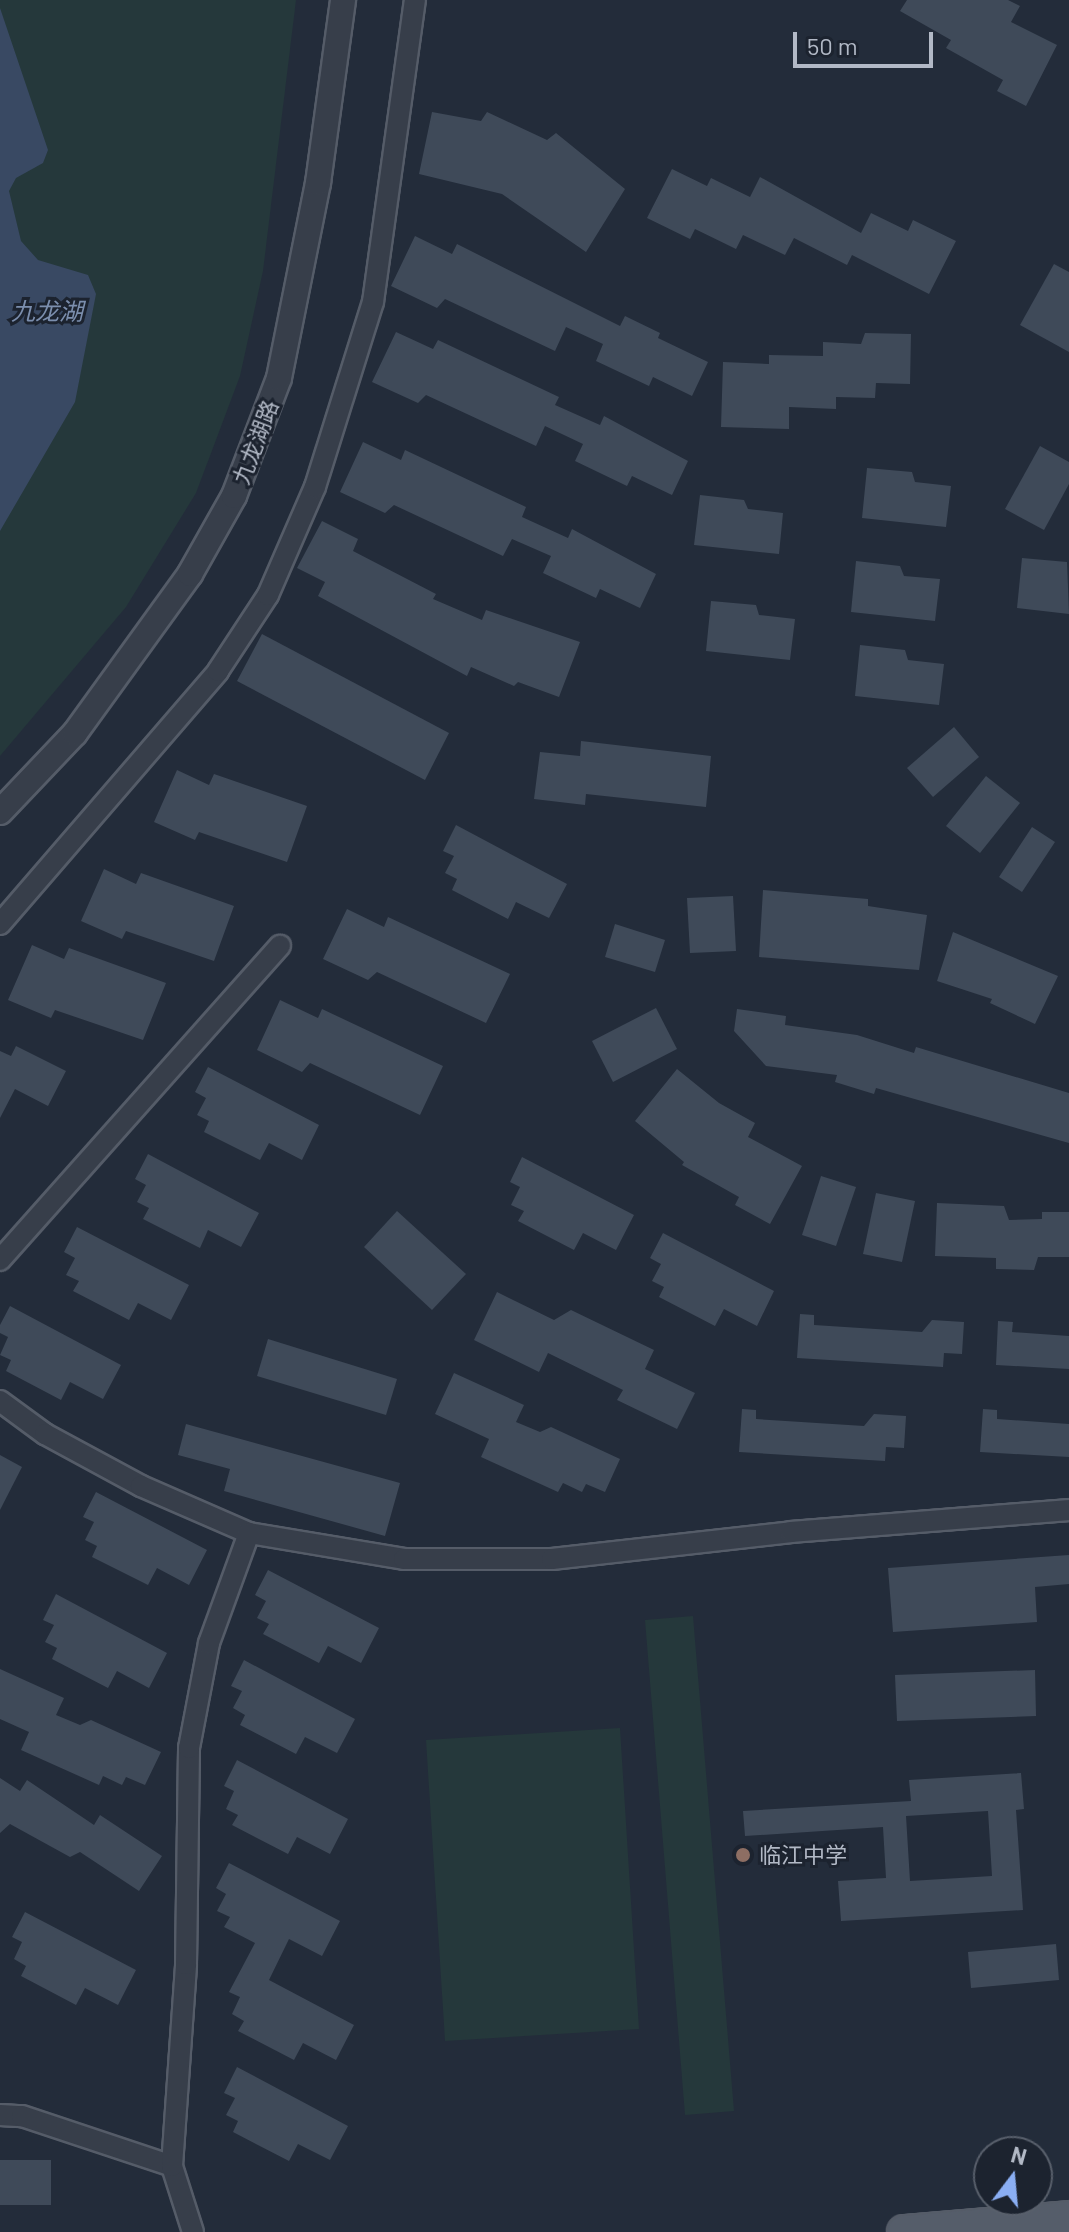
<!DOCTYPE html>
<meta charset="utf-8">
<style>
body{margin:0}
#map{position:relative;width:1069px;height:2232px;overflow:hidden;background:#232c3a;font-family:Barlow,"Noto Sans SC",sans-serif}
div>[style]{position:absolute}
.green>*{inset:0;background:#25383b}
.water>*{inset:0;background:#394963}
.building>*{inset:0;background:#3f4a59}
.roads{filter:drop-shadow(2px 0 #555c68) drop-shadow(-2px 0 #555c68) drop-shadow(0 2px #555c68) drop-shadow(0 -2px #555c68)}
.minor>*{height:20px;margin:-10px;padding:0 10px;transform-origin:10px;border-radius:10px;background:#373e4a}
.tertiary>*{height:24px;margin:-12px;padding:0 12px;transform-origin:12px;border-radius:12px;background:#373e4a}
.primary>*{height:32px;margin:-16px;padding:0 16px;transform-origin:16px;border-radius:16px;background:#555d6a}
.dots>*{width:22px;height:22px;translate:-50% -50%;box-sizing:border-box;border:4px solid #1c232f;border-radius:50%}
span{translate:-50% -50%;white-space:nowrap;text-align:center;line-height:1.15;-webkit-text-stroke:6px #1c232f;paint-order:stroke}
.street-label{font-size:22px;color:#b2b9c6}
.poi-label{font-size:22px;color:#b2b9c6}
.left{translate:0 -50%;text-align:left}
.water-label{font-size:24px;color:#7b8ead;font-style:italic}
.north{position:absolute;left:973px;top:2136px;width:80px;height:80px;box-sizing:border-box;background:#1c232f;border:2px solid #585f6b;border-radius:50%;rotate:16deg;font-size:22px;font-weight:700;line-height:32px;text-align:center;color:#b2b9c6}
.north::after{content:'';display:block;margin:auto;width:28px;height:36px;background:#8aaef3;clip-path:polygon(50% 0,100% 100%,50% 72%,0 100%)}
.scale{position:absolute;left:793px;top:32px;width:140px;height:36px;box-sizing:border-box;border:4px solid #b2b9c6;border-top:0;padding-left:10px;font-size:24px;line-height:28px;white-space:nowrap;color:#b2b9c6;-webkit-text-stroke:6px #1c232f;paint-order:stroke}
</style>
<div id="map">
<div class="green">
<i style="clip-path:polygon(0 0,296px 0,263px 271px,240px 376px,196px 493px,126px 607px,0 756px)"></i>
<i style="clip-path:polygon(693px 1616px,734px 2111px,685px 2115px,645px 1620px)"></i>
<i style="clip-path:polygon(620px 1728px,639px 2029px,445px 2041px,426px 1740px)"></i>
</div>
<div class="water">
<i style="clip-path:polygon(0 8px,48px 150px,43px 163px,16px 178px,9px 191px,21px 241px,38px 260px,88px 275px,96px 294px,75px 402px,0 531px)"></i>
</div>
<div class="building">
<i style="clip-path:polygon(907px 0,1008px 0,1020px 6px,1011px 22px,1057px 45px,1026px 106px,997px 91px,1003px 80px,946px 48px,951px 40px,900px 11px)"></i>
<i style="clip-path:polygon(432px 112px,481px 121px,487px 112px,547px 140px,556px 133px,625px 189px,586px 252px,502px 194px,419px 174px)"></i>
<i style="clip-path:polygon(672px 169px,707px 186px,711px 178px,750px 197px,760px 177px,861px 233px,871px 213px,908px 231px,913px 220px,956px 241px,929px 294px,852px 255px,847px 265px,794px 238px,785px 255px,743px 235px,736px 249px,695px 229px,690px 239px,647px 218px)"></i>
<i style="clip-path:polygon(415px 236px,452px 254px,457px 244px,620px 326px,625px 316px,660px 333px,658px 338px,708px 362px,692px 396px,653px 377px,649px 386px,596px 361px,603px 344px,566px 327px,555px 351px,445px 299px,437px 308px,391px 286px)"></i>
<i style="clip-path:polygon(1054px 264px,1069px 272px,1069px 352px,1020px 325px)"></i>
<i style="clip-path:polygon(396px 332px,433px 349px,438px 340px,559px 397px,555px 405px,600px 425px,604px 416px,688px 461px,672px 495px,632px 476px,627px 486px,575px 461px,583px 444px,545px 426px,536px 446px,426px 395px,418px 403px,372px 382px)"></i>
<i style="clip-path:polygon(865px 333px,911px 334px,910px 384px,876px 383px,875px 398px,836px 397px,836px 409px,789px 407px,789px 429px,721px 427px,723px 362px,769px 364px,769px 355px,823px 356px,823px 342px,861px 344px)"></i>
<i style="clip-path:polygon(363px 442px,401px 460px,405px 450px,526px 507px,522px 517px,568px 538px,572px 529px,656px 574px,640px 608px,600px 589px,596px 598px,543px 573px,551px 556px,512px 539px,503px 556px,394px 505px,385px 513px,340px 492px)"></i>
<i style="clip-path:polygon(1040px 446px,1069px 462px,1069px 484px,1044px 530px,1005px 509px)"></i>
<i style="clip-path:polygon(867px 468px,912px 472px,915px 482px,951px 486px,946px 527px,862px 518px)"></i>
<i style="clip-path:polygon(700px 495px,744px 500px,748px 509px,783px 513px,779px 554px,694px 545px)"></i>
<i style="clip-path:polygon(322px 521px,358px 539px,353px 551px,436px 594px,433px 599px,482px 620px,486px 610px,580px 642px,559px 697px,518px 682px,514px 686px,471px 667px,467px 676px,318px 596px,325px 582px,297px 568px)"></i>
<i style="clip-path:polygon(1022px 558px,1067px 562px,1069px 614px,1017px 608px)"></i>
<i style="clip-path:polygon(856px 561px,900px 566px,904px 576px,940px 579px,935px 621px,851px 612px)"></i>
<i style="clip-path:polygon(711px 601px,756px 605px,759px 615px,795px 619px,790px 660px,706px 651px)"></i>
<i style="clip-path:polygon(262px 634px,449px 733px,425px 780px,237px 681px)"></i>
<i style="clip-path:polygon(860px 645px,905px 650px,908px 660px,944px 664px,939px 705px,855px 696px)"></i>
<i style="clip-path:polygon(954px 727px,979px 757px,933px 797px,907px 768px)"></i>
<i style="clip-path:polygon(581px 741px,711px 756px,706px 807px,586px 794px,585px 805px,534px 799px,540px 752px,580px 756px)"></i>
<i style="clip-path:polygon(177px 770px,209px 785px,214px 774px,307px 806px,287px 862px,199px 832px,195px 840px,154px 822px)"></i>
<i style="clip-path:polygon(986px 776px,1020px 803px,980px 853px,946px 826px)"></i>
<i style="clip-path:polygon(456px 825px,567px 884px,549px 918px,516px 902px,508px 919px,452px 890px,457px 879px,445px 873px,454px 856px,443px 851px)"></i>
<i style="clip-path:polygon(1032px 827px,1055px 842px,1022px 892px,999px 877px)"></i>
<i style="clip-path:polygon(104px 869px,136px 884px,141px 873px,234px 906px,214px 961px,126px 931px,122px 939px,81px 921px)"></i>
<i style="clip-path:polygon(763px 890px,868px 899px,868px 906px,927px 915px,919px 970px,759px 957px)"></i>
<i style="clip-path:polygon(733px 896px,736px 951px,690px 953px,687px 898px)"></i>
<i style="clip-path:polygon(347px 909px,384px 927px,388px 917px,510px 974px,486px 1023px,377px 972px,368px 980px,323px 959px)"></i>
<i style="clip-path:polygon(615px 924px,665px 940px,655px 972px,605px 957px)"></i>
<i style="clip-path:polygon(953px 932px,1058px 976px,1035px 1024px,990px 1003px,992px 999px,937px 981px)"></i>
<i style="clip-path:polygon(32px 945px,64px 959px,69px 948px,166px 983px,143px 1040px,55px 1010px,51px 1018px,8px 1000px)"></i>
<i style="clip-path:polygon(280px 1000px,318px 1018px,322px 1009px,443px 1066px,420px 1115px,310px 1063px,302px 1072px,257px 1050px)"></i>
<i style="clip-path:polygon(656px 1008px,677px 1049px,613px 1082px,592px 1041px)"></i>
<i style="clip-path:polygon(737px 1009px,786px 1016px,785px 1025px,857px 1035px,914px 1053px,916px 1047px,1069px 1093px,1069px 1143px,876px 1088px,874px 1094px,835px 1082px,837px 1075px,766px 1066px,734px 1031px)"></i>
<i style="clip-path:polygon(16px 1046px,66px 1071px,48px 1106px,15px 1089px,0 1118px,0 1051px,11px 1056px)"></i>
<i style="clip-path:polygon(208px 1067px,319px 1125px,302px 1160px,269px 1143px,260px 1160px,204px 1132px,209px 1121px,197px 1115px,206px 1098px,195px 1092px)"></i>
<i style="clip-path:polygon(677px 1069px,719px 1103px,755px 1123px,748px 1137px,802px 1166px,770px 1224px,735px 1205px,739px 1197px,682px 1165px,684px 1162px,635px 1121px)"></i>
<i style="clip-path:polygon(148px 1154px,259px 1213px,241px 1247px,208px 1230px,200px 1248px,143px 1219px,149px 1208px,137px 1202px,146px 1185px,135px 1179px)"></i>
<i style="clip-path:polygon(522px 1157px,634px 1215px,616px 1250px,583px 1233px,574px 1250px,518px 1221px,524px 1211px,511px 1205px,520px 1187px,510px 1182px)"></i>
<i style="clip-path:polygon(821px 1176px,856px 1187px,836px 1246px,802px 1235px)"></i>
<i style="clip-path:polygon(876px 1193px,915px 1201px,902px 1262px,863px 1254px)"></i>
<i style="clip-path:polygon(937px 1203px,1004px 1206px,1009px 1220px,1042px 1219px,1042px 1212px,1069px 1212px,1069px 1257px,1038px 1257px,1034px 1270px,996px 1269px,996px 1258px,935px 1256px)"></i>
<i style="clip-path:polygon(397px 1211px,466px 1274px,432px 1310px,364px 1247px)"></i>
<i style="clip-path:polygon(77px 1227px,189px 1285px,171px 1320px,138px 1303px,129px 1320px,73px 1291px,79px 1281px,66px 1275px,75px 1258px,64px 1252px)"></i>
<i style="clip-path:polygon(663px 1233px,774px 1291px,757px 1326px,724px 1309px,715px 1326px,659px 1297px,664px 1287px,652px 1281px,661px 1264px,650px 1258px)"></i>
<i style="clip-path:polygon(497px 1292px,554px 1320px,571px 1310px,654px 1350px,645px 1369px,695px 1393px,677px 1429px,617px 1400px,623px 1390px,548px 1353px,539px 1372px,474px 1340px)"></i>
<i style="clip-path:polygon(10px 1306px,121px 1365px,103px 1399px,70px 1382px,61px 1400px,6px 1371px,11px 1360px,0 1355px,8px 1337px,0 1333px,0 1325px)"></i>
<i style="clip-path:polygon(800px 1314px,814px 1315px,814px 1325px,922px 1332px,932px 1320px,964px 1322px,962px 1354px,944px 1353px,943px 1367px,797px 1358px)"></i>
<i style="clip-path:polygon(998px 1321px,1013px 1322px,1012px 1332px,1069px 1336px,1069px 1369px,996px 1365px)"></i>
<i style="clip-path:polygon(268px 1339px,397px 1379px,386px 1415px,257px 1376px)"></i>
<i style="clip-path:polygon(454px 1373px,524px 1405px,516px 1422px,540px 1432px,551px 1427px,620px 1459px,605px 1492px,586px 1484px,582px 1492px,563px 1483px,558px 1492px,481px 1457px,489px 1439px,435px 1414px)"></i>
<i style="clip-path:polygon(742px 1409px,756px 1410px,756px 1419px,864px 1426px,874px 1414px,906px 1416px,904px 1448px,886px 1447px,885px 1461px,739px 1452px)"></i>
<i style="clip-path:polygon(983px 1409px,997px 1410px,997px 1419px,1069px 1424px,1069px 1457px,980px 1452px)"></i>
<i style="clip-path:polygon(186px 1424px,400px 1483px,385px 1536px,224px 1491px,230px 1469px,178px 1455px)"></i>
<i style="clip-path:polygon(0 1455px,22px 1467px,0 1510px)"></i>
<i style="clip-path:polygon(96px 1492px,207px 1550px,189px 1585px,157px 1568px,148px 1585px,92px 1557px,97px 1546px,85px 1540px,94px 1522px,83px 1517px)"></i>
<i style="clip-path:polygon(1069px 1555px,1069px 1584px,1035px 1587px,1037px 1622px,893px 1632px,888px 1568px)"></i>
<i style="clip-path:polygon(268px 1570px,379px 1628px,361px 1663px,328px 1646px,319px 1663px,263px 1634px,269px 1624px,257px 1618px,266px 1601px,255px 1595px)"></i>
<i style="clip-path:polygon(56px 1594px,167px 1653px,149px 1688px,117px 1671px,108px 1688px,52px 1659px,57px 1648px,45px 1642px,54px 1625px,43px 1620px)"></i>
<i style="clip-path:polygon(244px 1660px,355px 1719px,337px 1753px,305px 1737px,296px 1754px,240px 1725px,245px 1715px,233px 1708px,242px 1691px,231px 1686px)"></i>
<i style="clip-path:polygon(0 1669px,64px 1698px,56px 1715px,80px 1725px,91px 1720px,161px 1752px,145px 1785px,126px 1777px,122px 1785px,103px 1776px,99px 1785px,21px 1750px,29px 1732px,0 1719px)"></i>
<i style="clip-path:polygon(1035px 1670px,1036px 1716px,897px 1721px,895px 1675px)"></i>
<i style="clip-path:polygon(237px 1760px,348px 1819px,330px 1854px,297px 1837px,288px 1854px,232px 1825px,238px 1815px,226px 1809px,234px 1791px,224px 1786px)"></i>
<i style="clip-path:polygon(evenodd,1021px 1773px,1024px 1809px,1016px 1810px,1023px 1910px,841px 1921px,838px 1881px,886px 1878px,883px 1827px,745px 1836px,743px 1811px,911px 1801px,909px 1780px,1021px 1773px,988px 1811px,992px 1876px,910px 1881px,906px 1816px,988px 1811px)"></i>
<i style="clip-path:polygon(0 1778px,20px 1791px,27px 1780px,94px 1825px,100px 1815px,162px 1856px,139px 1891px,80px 1852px,70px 1857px,10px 1824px,0 1833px)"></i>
<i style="clip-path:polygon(229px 1863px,340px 1921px,322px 1956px,289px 1939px,269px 1980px,354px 2025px,336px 2060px,303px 2043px,294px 2060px,238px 2031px,244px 2021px,232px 2014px,240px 1997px,229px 1992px,255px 1943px,224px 1927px,230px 1917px,217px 1911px,226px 1894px,216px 1888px)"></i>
<i style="clip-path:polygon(25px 1912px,136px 1970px,118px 2005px,85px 1988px,76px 2005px,21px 1976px,26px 1966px,14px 1959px,22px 1942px,12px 1937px)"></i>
<i style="clip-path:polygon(1056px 1944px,1059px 1980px,971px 1988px,968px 1952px)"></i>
<i style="clip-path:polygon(237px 2067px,348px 2126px,330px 2160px,298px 2144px,289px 2161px,233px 2132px,238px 2121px,226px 2115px,235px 2098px,224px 2093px)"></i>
<i style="clip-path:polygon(0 2160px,51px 2160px,51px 2205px,0 2205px)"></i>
</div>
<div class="roads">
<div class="minor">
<i style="left:0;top:924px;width:334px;rotate:-49.2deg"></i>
<i style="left:218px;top:671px;width:91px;rotate:-56.7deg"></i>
<i style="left:268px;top:595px;width:118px;rotate:-66.5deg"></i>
<i style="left:315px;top:487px;width:194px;rotate:-72.6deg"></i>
<i style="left:373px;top:302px;width:305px;rotate:-82.1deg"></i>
<i style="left:0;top:1260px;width:421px;rotate:-48.3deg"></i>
<i style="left:0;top:1401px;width:56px;rotate:36.3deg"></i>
<i style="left:45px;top:1434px;width:109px;rotate:28.4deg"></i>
<i style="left:141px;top:1486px;width:118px;rotate:23.5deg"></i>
<i style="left:249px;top:1533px;width:157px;rotate:9.5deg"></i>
<i style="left:404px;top:1559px;width:148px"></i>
<i style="left:552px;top:1559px;width:241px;rotate:-6.4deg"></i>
<i style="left:791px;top:1532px;width:279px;rotate:-4.5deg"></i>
<i style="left:0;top:2115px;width:22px;rotate:3deg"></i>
<i style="left:22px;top:2116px;width:158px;rotate:18.4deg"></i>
<i style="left:193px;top:2232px;width:69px;rotate:-107.7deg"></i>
<i style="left:172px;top:2166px;width:202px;rotate:-86deg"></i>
<i style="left:186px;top:1964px;width:216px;rotate:-89.2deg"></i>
<i style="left:189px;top:1748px;width:107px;rotate:-79.2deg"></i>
<i style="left:209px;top:1643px;width:117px;rotate:-70deg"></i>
</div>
<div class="tertiary">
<i style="left:0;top:812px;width:109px;rotate:-46.5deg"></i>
<i style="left:75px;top:733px;width:196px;rotate:-54.1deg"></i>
<i style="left:190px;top:574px;width:90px;rotate:-60.6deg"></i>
<i style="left:234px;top:496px;width:126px;rotate:-69.1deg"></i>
<i style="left:279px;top:378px;width:199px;rotate:-78.7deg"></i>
<i style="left:318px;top:183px;width:185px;rotate:-82.2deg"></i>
</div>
<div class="primary">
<i style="left:904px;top:2232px;width:166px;rotate:-4.8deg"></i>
</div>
</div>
<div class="dots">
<i style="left:743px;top:1855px;background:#8d6e63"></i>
</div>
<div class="street-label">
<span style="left:255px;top:442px;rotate:-69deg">九龙湖路</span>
</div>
<div class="poi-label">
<span class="left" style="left:759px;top:1855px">临江中学</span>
</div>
<div class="water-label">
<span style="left:47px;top:311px">九龙湖</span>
</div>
<div class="north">N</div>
<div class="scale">50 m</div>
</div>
